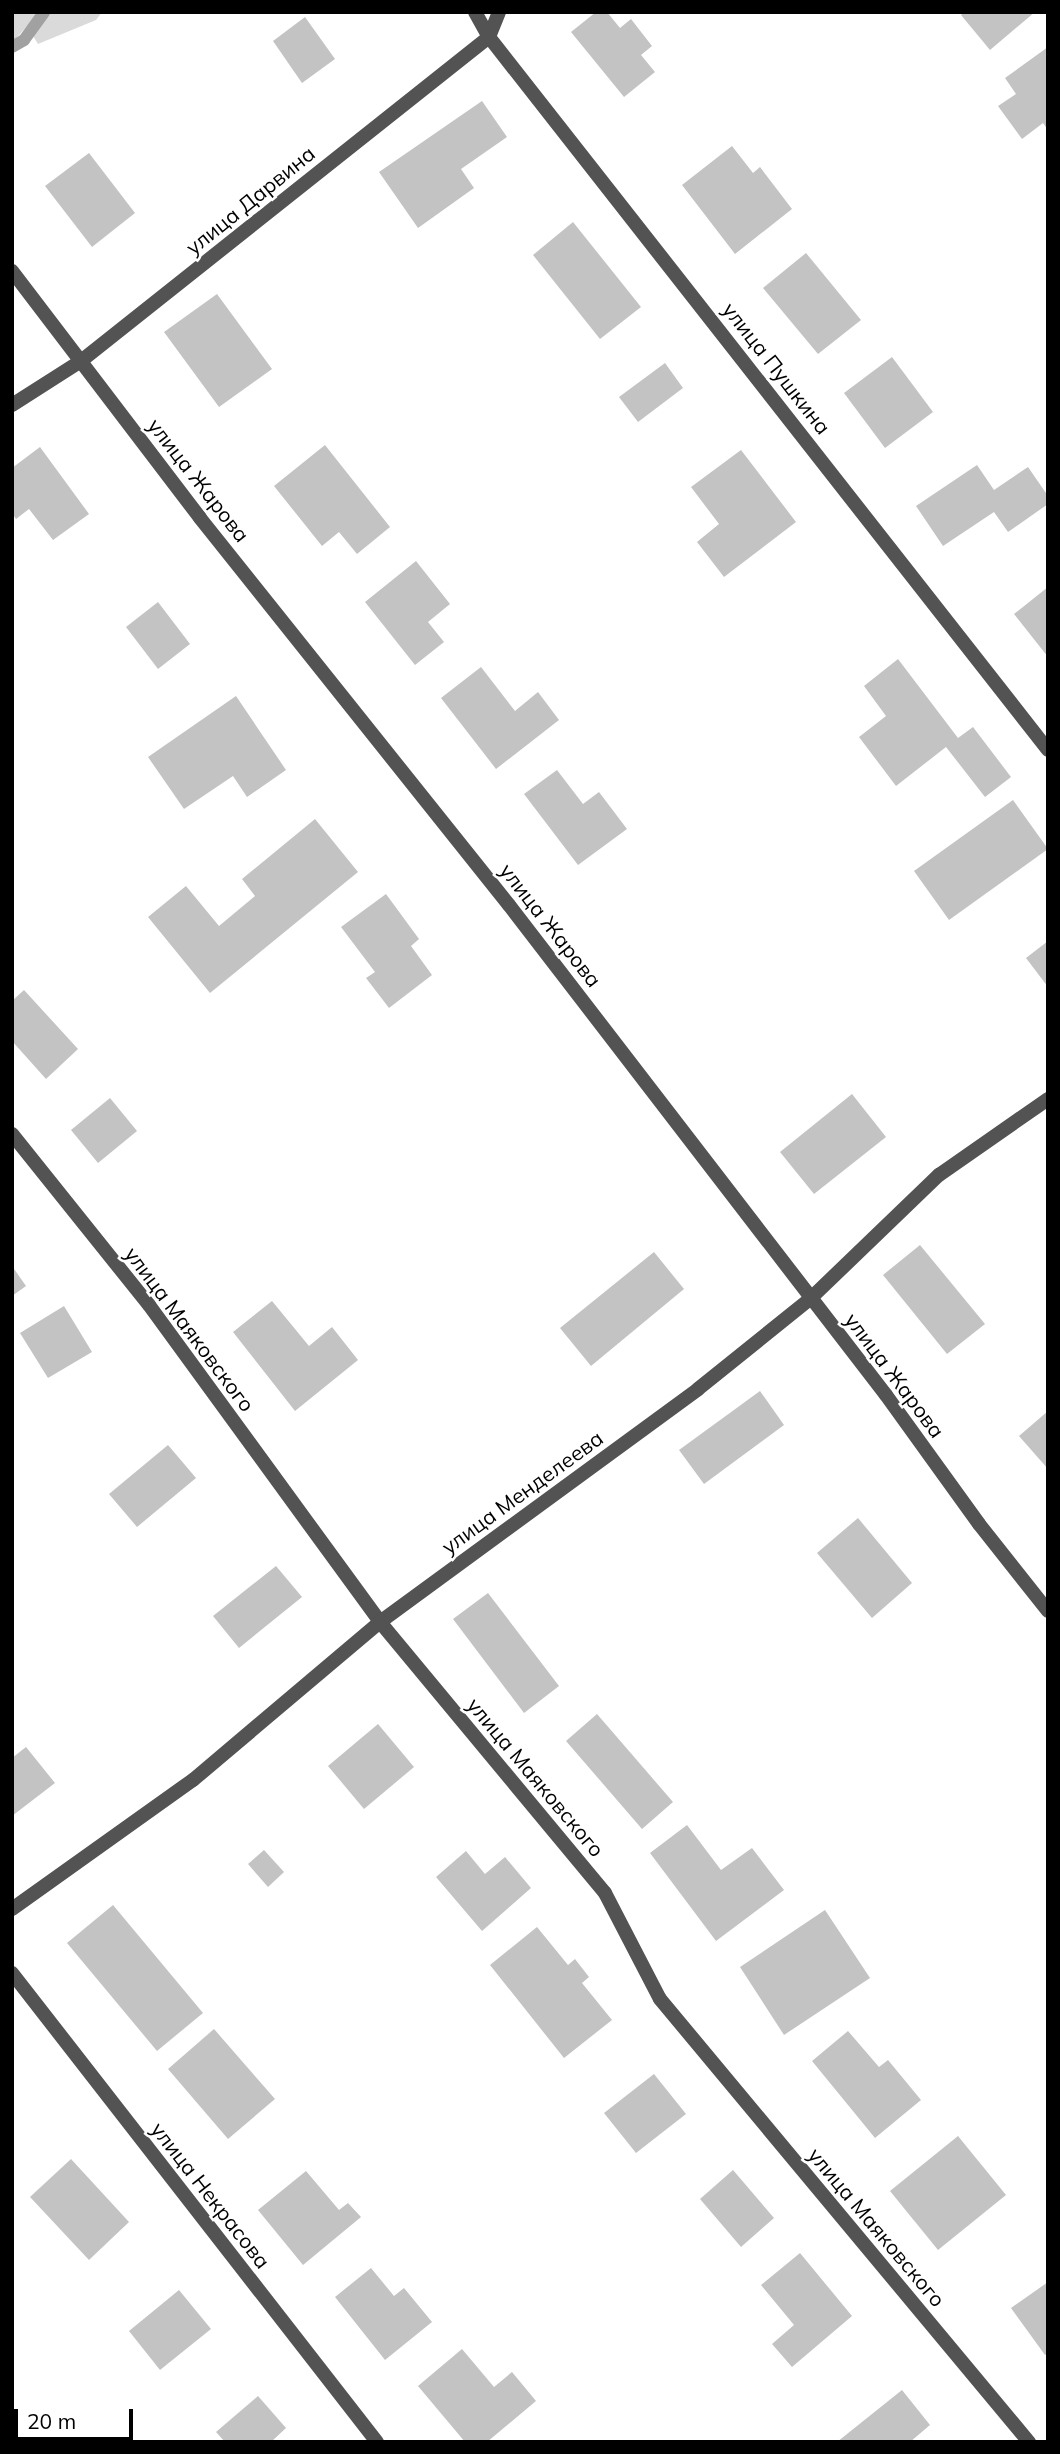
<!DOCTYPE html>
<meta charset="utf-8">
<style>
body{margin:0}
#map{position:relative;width:1060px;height:2454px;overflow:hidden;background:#fff;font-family:Mulish,sans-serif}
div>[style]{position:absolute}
.green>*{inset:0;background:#dadada}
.stream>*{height:12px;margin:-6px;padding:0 6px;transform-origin:6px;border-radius:6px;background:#a1a1a1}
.building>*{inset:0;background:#c3c3c3}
.street>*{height:14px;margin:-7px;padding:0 7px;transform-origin:7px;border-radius:7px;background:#535353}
span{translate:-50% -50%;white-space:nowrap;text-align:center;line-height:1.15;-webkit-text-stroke:5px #fff;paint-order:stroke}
.street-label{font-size:21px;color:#000}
.frame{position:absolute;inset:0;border:14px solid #000;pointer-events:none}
.scale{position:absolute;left:14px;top:2409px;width:119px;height:32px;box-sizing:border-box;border:4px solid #000;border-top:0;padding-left:9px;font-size:21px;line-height:24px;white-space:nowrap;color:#000;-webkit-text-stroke:5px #fff;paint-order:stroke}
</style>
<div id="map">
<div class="green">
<i style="clip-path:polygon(12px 12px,102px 12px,96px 20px,38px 44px,27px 26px,12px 43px)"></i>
</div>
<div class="stream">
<i style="left:12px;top:47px;width:14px;rotate:-30deg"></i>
<i style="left:24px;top:40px;width:34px;rotate:-54deg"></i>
</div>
<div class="building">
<i style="clip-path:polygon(596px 12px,607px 12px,620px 28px,631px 19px,652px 46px,641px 55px,655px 72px,624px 97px,571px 32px)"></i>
<i style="clip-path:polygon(964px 12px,1035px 12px,990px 50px,961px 15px)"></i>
<i style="clip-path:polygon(305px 17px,335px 59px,302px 83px,273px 41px)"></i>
<i style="clip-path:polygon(1048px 47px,1048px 130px,1043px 123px,1022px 139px,998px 106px,1016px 94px,1005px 78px)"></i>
<i style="clip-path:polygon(482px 101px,507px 137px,461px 169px,474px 188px,418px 228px,379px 172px)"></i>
<i style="clip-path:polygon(732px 146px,753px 173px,760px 167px,792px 209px,735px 254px,682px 185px)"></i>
<i style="clip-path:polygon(89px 153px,135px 213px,92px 247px,45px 186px)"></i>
<i style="clip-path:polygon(573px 222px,641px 307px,600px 339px,533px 255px)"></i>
<i style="clip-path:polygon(806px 253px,861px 320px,818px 354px,763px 288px)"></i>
<i style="clip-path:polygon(217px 294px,272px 369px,219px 407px,164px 332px)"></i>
<i style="clip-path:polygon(892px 357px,933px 412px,885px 448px,844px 393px)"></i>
<i style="clip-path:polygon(665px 363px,683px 388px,638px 422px,619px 397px)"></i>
<i style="clip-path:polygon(325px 445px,390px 527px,357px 554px,339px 532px,322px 546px,274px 486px)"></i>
<i style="clip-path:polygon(40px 447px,89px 514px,53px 540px,29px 509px,16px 519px,12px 513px,12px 468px)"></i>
<i style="clip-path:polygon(741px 450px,796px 522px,724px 577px,697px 542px,719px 524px,691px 487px)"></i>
<i style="clip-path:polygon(977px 465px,994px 490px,1028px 467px,1048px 496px,1048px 504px,1008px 532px,994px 512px,943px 546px,916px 506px)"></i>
<i style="clip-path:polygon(416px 561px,450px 604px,428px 622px,444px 642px,415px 665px,365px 602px)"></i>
<i style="clip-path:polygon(1048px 587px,1048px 657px,1014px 614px)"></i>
<i style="clip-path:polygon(158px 602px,190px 644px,158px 669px,126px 627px)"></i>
<i style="clip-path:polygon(898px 659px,958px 738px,973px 727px,1011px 777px,985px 797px,946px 747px,896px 786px,859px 737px,886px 716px,864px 686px)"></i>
<i style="clip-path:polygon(481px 667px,515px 711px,538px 692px,559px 720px,496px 769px,441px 698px)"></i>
<i style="clip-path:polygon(236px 696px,286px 770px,247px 797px,233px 776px,184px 809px,148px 757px)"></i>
<i style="clip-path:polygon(557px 770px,583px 804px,599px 792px,627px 829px,578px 865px,524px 794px)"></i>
<i style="clip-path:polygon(1013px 800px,1048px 849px,949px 920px,914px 871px)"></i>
<i style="clip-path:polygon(315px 819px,358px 872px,210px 993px,148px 917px,186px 886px,219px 926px,255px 896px,242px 879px)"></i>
<i style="clip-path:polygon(386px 894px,419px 939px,411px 946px,432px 975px,389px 1008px,366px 978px,375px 972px,341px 927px)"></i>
<i style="clip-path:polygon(1048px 941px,1048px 987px,1026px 958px)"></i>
<i style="clip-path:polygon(24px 990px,78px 1049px,46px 1079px,12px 1041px,12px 1001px)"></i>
<i style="clip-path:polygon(852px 1094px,886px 1137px,814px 1194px,780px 1152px)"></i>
<i style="clip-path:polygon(110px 1098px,137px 1131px,98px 1163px,71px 1130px)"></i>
<i style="clip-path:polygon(920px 1245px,985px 1324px,947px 1354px,883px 1275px)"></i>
<i style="clip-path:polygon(654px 1252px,684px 1289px,591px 1366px,560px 1328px)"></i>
<i style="clip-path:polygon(12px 1266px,26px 1286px,12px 1296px)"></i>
<i style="clip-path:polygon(272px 1301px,309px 1346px,332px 1327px,358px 1360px,295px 1411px,233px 1332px)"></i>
<i style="clip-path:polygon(64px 1306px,92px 1352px,48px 1378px,20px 1333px)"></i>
<i style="clip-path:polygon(760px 1391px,784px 1425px,704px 1484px,679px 1450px)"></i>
<i style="clip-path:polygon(1048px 1411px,1048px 1469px,1019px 1436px)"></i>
<i style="clip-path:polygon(168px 1445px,196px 1478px,137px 1527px,109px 1494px)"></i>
<i style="clip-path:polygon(858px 1518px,912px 1583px,872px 1618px,817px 1553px)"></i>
<i style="clip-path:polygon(276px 1566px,302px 1597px,239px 1648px,213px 1616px)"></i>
<i style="clip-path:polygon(488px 1593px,559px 1686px,524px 1713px,453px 1619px)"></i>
<i style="clip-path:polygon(597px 1714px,673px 1802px,642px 1829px,566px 1741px)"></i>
<i style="clip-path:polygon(378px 1724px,414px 1767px,364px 1809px,328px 1766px)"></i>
<i style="clip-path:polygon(26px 1747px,55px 1783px,12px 1816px,12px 1758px)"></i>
<i style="clip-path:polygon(687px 1825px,721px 1870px,752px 1848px,784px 1890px,716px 1941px,650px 1853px)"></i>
<i style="clip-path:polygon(264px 1850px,284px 1872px,268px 1887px,248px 1864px)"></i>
<i style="clip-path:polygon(466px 1851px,485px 1874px,505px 1857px,531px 1888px,482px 1931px,436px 1877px)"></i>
<i style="clip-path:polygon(113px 1905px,203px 2013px,157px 2051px,67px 1943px)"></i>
<i style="clip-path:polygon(825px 1910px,870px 1978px,784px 2035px,740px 1967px)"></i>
<i style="clip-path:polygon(537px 1927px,568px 1965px,575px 1959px,589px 1977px,582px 1983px,612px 2020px,564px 2058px,490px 1965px)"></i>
<i style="clip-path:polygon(214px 2029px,275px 2099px,228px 2139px,168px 2069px)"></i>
<i style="clip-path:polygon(848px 2031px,879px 2067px,888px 2060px,921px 2100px,875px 2138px,812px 2061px)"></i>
<i style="clip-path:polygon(654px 2074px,686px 2114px,636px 2153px,604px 2113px)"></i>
<i style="clip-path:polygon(958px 2136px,1006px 2195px,938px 2250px,890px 2191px)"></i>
<i style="clip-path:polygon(71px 2159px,129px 2222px,89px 2260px,30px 2197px)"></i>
<i style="clip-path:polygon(733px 2170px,774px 2218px,741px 2247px,700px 2199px)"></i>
<i style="clip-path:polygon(306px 2171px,339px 2210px,348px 2203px,361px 2217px,303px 2265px,258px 2210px)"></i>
<i style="clip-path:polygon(800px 2253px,852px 2316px,792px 2367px,772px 2344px,794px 2325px,761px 2285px)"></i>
<i style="clip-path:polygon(371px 2268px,394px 2296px,404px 2288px,432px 2322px,385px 2360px,335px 2297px)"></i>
<i style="clip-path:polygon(1048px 2282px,1048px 2353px,1045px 2355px,1011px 2308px)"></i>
<i style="clip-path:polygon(179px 2290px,211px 2329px,160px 2370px,129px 2331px)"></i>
<i style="clip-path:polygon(462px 2349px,494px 2387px,512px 2372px,536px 2401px,487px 2442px,465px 2442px,418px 2386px)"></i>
<i style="clip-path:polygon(902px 2390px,930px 2425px,910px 2442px,837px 2442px)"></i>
<i style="clip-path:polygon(258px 2396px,286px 2428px,271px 2442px,225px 2442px,216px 2432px)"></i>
</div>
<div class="street">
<i style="left:475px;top:12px;width:29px;rotate:61deg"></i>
<i style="left:489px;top:37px;width:906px;rotate:51.9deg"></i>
<i style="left:12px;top:271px;width:310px;rotate:52.7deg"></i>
<i style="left:200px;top:518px;width:495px;rotate:51.4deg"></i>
<i style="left:509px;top:905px;width:618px;rotate:52.43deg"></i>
<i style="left:886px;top:1395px;width:159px;rotate:54.2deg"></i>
<i style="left:979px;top:1524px;width:111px;rotate:51.6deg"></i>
<i style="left:12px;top:405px;width:82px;rotate:-32.5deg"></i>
<i style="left:81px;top:361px;width:521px;rotate:-38.45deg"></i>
<i style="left:489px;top:37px;width:27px;rotate:-68deg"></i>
<i style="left:12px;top:1134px;width:219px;rotate:51.3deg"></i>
<i style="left:149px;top:1305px;width:392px;rotate:53.9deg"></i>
<i style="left:380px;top:1622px;width:352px;rotate:50.3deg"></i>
<i style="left:605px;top:1893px;width:119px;rotate:62.6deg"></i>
<i style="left:660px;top:1999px;width:577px;rotate:50.21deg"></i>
<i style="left:12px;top:1909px;width:222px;rotate:-35.5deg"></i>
<i style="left:193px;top:1780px;width:245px;rotate:-40.2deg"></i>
<i style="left:380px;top:1622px;width:394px;rotate:-36.2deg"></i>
<i style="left:698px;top:1389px;width:145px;rotate:-38.8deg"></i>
<i style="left:811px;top:1298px;width:178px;rotate:-43.9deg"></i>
<i style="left:939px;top:1175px;width:133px;rotate:-34.9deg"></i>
<i style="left:12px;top:1973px;width:594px;rotate:52.11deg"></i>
</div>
<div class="street-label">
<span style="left:250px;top:200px;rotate:-39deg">улица Дарвина</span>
<span style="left:777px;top:368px;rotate:52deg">улица Пушкина</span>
<span style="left:199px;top:480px;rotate:52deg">улица Жарова</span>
<span style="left:551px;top:925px;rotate:52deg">улица Жарова</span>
<span style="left:190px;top:1329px;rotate:53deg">улица Маяковского</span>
<span style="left:895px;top:1375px;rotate:53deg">улица Жарова</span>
<span style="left:522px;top:1492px;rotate:-36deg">улица Менделеева</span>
<span style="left:536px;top:1777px;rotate:50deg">улица Маяковского</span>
<span style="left:211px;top:2195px;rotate:52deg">улица Некрасова</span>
<span style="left:877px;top:2227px;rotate:50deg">улица Маяковского</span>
</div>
<div class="frame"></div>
<div class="scale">20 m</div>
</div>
